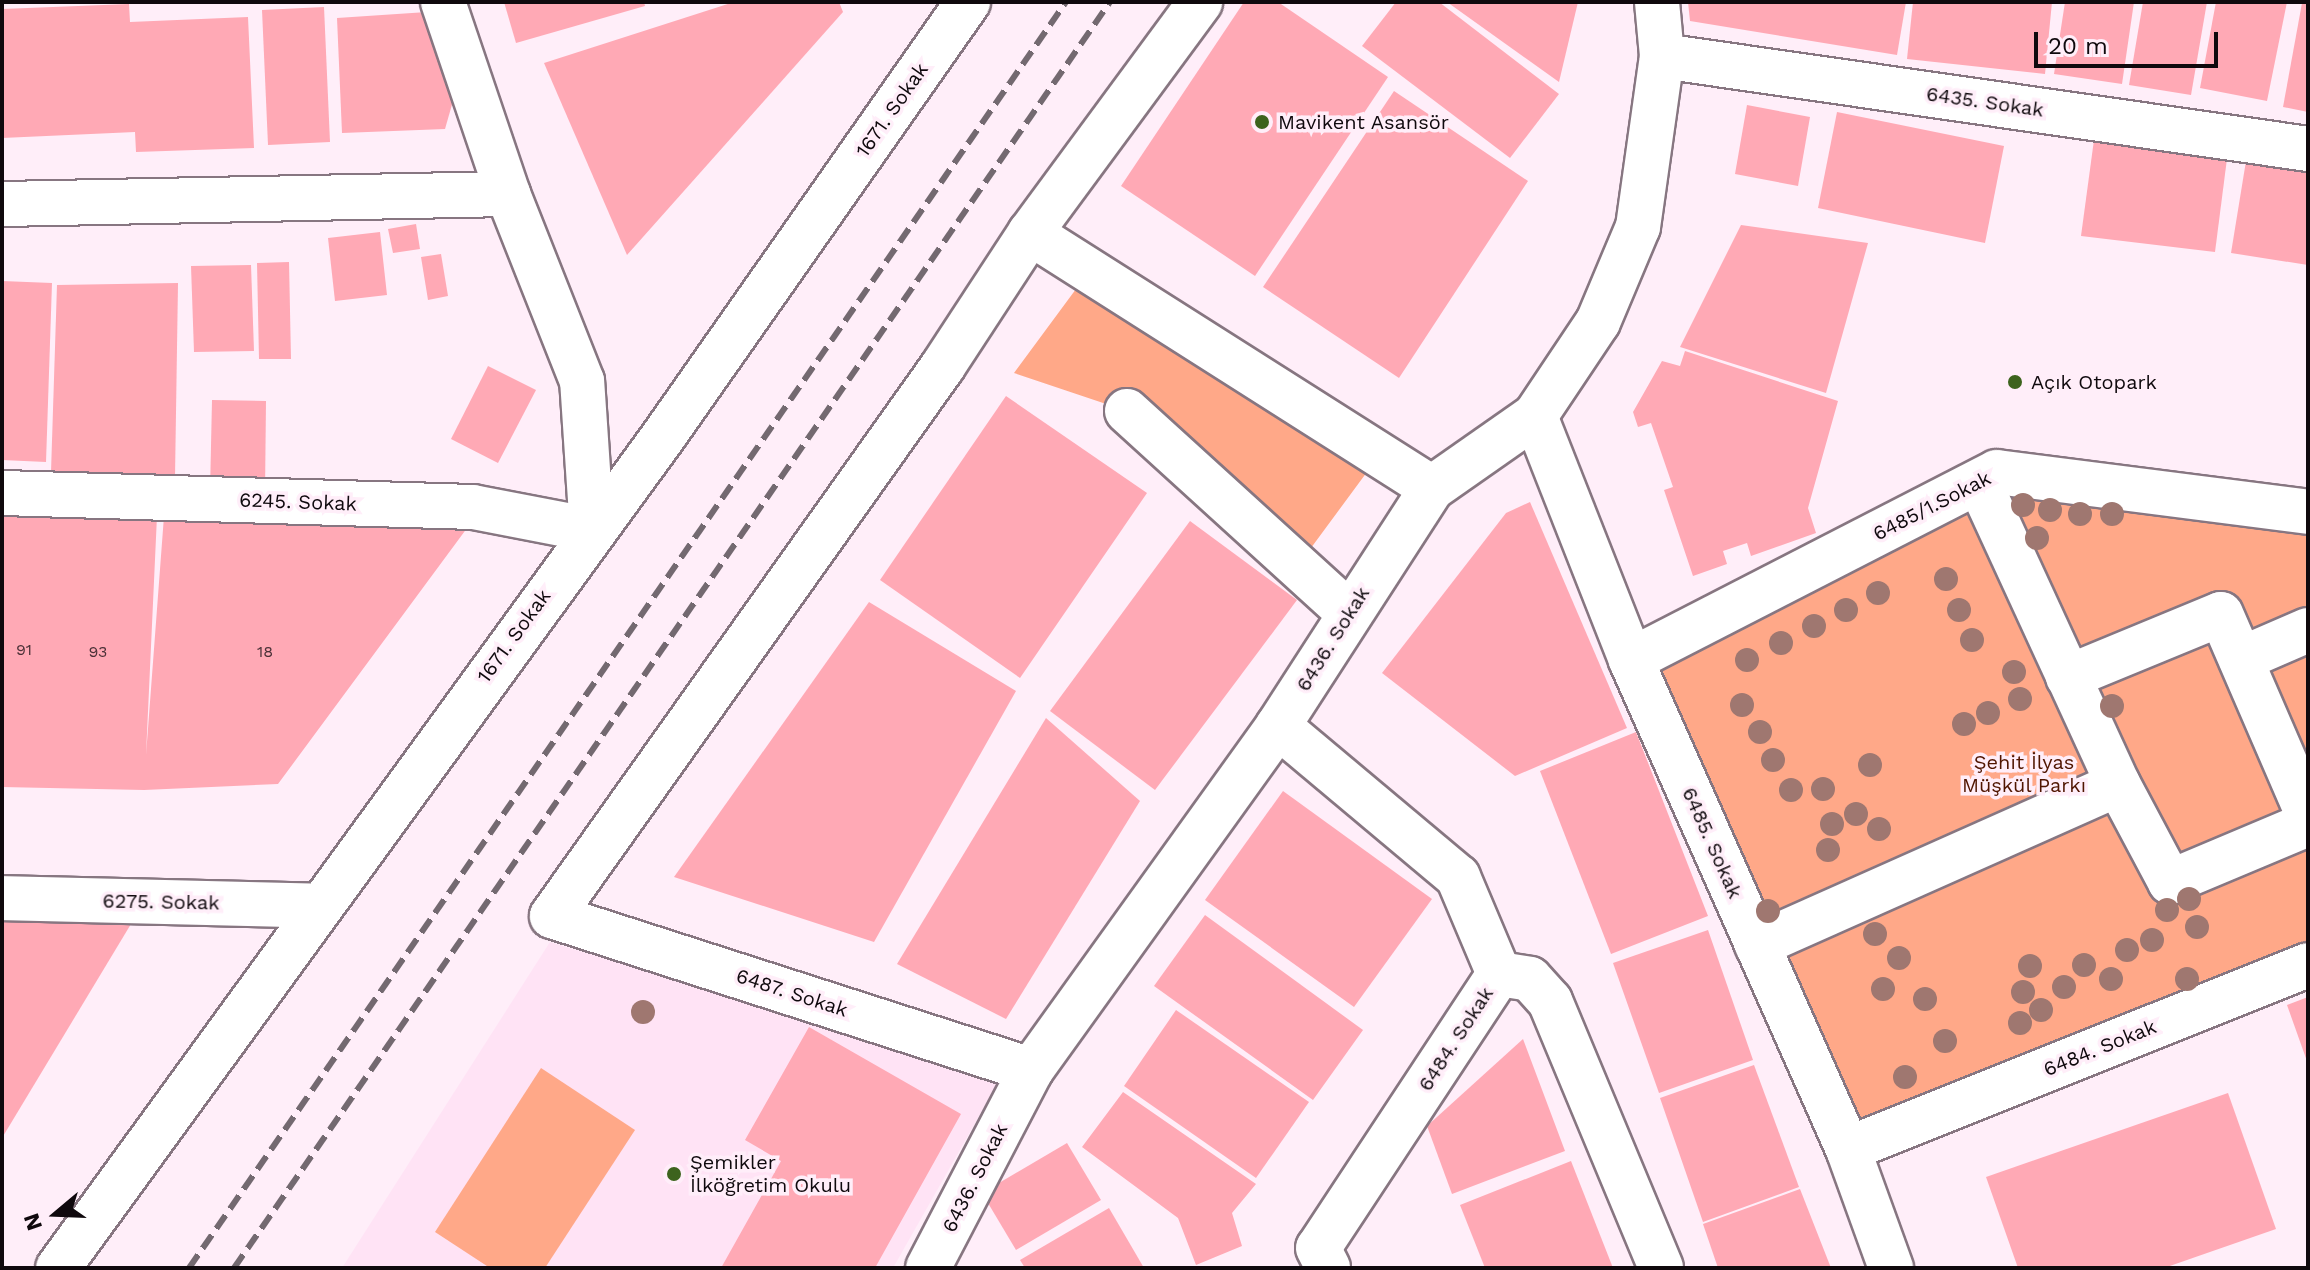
<!DOCTYPE html>
<meta charset="utf-8">
<style>
body{margin:0}
#map{position:relative;width:2310px;height:1270px;overflow:hidden;background:#ffeef9;font-family:"Work Sans",sans-serif}
div>[style]{position:absolute}
.built>*{inset:0;background:#ffe3f5}
.green>*{inset:0;background:#ffa888}
.building>*{inset:0;background:#ffa9b5}
.roads{filter:drop-shadow(2px 0 #877681) drop-shadow(-2px 0 #877681) drop-shadow(0 2px #877681) drop-shadow(0 -2px #877681)}
.minor>*{height:44px;margin:-22px;padding:0 22px;transform-origin:22px;border-radius:22px;background:#fff}
.rail>*{height:6px;margin-top:-3px;transform-origin:0;background:repeating-linear-gradient(90deg,#736970 0 16px,transparent 0 24px)}
.trees>*{width:24px;height:24px;margin:-12px;border-radius:50%;background:#9f7770}
.dots>*{width:22px;height:22px;translate:-50% -50%;box-sizing:border-box;border:4px solid #ffeef9;border-radius:50%}
span{translate:-50% -50%;white-space:nowrap;text-align:center;line-height:1.15;-webkit-text-stroke:7px #ffeef9;paint-order:stroke}
.number-label{font-size:16px;color:#4b3137}
.number-label span{-webkit-text-stroke-width:0}
.street-label{font-size:20px;color:#0f090d}
.poi-label{font-size:20px;color:#0f090d}
.left{translate:0 -50%;text-align:left}
.park-label{font-size:20px;color:#501500}
.frame{position:absolute;inset:0;border:4px solid #0f090d;pointer-events:none}
.north{position:absolute;left:16px;top:1174px;width:80px;height:80px;-webkit-text-stroke:6px #ffeef9;paint-order:stroke;rotate:251deg;font-size:22px;font-weight:700;line-height:32px;text-align:center;color:#0f090d}
.north::after{content:'';display:block;margin:auto;width:28px;height:36px;background:#0f090d;clip-path:polygon(50% 0,100% 100%,50% 72%,0 100%)}
.scale{position:absolute;left:2034px;top:32px;width:184px;height:36px;box-sizing:border-box;border:4px solid #0f090d;border-top:0;padding-left:10px;font-size:24px;line-height:28px;white-space:nowrap;color:#0f090d;-webkit-text-stroke:6px #ffeef9;paint-order:stroke}
</style>
<div id="map">
<div class="built">
<i style="clip-path:polygon(550px 942px,1000px 1079px,893px 1268px,342px 1268px)"></i>
</div>
<div class="green">
<i style="clip-path:polygon(1076px 289px,1367px 472px,1308px 552px,1127px 411px,1014px 373px)"></i>
<i style="clip-path:polygon(1997px 472px,2308px 512px,2308px 965px,1848px 1149px,1631px 660px)"></i>
<i style="clip-path:polygon(541px 1068px,635px 1130px,545px 1268px,490px 1268px,435px 1232px)"></i>
</div>
<div class="building">
<i style="clip-path:polygon(504px 2px,644px 2px,645px 6px,516px 43px)"></i>
<i style="clip-path:polygon(734px 2px,839px 2px,843px 12px,627px 255px,544px 63px)"></i>
<i style="clip-path:polygon(1244px 2px,1278px 2px,1388px 77px,1255px 276px,1121px 186px)"></i>
<i style="clip-path:polygon(1396px 2px,1439px 2px,1559px 94px,1510px 158px,1362px 46px)"></i>
<i style="clip-path:polygon(1447px 2px,1578px 2px,1559px 82px)"></i>
<i style="clip-path:polygon(1688px 2px,1906px 2px,1897px 55px,1690px 21px)"></i>
<i style="clip-path:polygon(1913px 2px,2052px 2px,2045px 74px,1907px 59px)"></i>
<i style="clip-path:polygon(2065px 2px,2134px 2px,2122px 84px,2054px 74px)"></i>
<i style="clip-path:polygon(2143px 2px,2207px 2px,2191px 95px,2129px 85px)"></i>
<i style="clip-path:polygon(2216px 2px,2287px 2px,2267px 101px,2200px 88px)"></i>
<i style="clip-path:polygon(2302px 3px,2308px 4px,2308px 112px,2283px 107px)"></i>
<i style="clip-path:polygon(129px 4px,130px 22px,248px 17px,254px 148px,136px 152px,135px 132px,2px 138px,2px 9px)"></i>
<i style="clip-path:polygon(324px 7px,330px 142px,268px 145px,262px 10px)"></i>
<i style="clip-path:polygon(427px 12px,457px 87px,445px 129px,342px 133px,337px 18px)"></i>
<i style="clip-path:polygon(1394px 91px,1528px 181px,1399px 378px,1263px 287px)"></i>
<i style="clip-path:polygon(1747px 105px,1810px 117px,1798px 186px,1735px 174px)"></i>
<i style="clip-path:polygon(1837px 112px,2004px 146px,1985px 243px,1818px 208px)"></i>
<i style="clip-path:polygon(2096px 125px,2229px 143px,2215px 252px,2081px 236px)"></i>
<i style="clip-path:polygon(2246px 161px,2308px 171px,2308px 265px,2231px 253px)"></i>
<i style="clip-path:polygon(416px 224px,420px 249px,393px 253px,388px 229px)"></i>
<i style="clip-path:polygon(1741px 225px,1868px 243px,1826px 393px,1680px 347px)"></i>
<i style="clip-path:polygon(380px 232px,387px 295px,335px 301px,328px 238px)"></i>
<i style="clip-path:polygon(441px 254px,448px 296px,428px 300px,421px 257px)"></i>
<i style="clip-path:polygon(289px 262px,291px 359px,259px 359px,257px 263px)"></i>
<i style="clip-path:polygon(251px 265px,254px 351px,194px 352px,191px 266px)"></i>
<i style="clip-path:polygon(2px 281px,52px 283px,46px 462px,2px 460px)"></i>
<i style="clip-path:polygon(178px 283px,175px 477px,51px 472px,57px 285px)"></i>
<i style="clip-path:polygon(1685px 351px,1838px 401px,1808px 508px,1816px 533px,1751px 556px,1747px 543px,1723px 551px,1727px 564px,1693px 576px,1664px 490px,1673px 487px,1651px 423px,1638px 427px,1633px 412px,1662px 361px,1680px 366px)"></i>
<i style="clip-path:polygon(488px 366px,536px 390px,498px 463px,451px 439px)"></i>
<i style="clip-path:polygon(1006px 396px,1147px 493px,1020px 678px,880px 580px)"></i>
<i style="clip-path:polygon(212px 400px,266px 401px,265px 492px,210px 492px)"></i>
<i style="clip-path:polygon(1530px 502px,1627px 728px,1515px 776px,1382px 673px,1506px 513px)"></i>
<i style="clip-path:polygon(2px 513px,157px 516px,146px 755px,164px 516px,473px 520px,278px 784px,144px 790px,2px 787px)"></i>
<i style="clip-path:polygon(1190px 521px,1297px 600px,1155px 790px,1050px 711px)"></i>
<i style="clip-path:polygon(869px 602px,1016px 691px,874px 942px,674px 877px)"></i>
<i style="clip-path:polygon(1046px 718px,1140px 801px,1006px 1019px,897px 964px)"></i>
<i style="clip-path:polygon(1636px 732px,1708px 916px,1611px 954px,1540px 771px)"></i>
<i style="clip-path:polygon(1283px 791px,1432px 899px,1354px 1007px,1205px 900px)"></i>
<i style="clip-path:polygon(2px 907px,137px 914px,2px 1138px)"></i>
<i style="clip-path:polygon(1205px 915px,1363px 1030px,1313px 1100px,1154px 986px)"></i>
<i style="clip-path:polygon(1708px 930px,1753px 1060px,1659px 1093px,1613px 963px)"></i>
<i style="clip-path:polygon(2308px 997px,2308px 1064px,2287px 1005px)"></i>
<i style="clip-path:polygon(1176px 1010px,1309px 1102px,1256px 1178px,1124px 1086px)"></i>
<i style="clip-path:polygon(809px 1027px,961px 1114px,875px 1268px,721px 1268px,781px 1161px,745px 1140px)"></i>
<i style="clip-path:polygon(1523px 1039px,1565px 1151px,1452px 1194px,1427px 1126px)"></i>
<i style="clip-path:polygon(1754px 1065px,1799px 1187px,1703px 1222px,1660px 1098px)"></i>
<i style="clip-path:polygon(1123px 1092px,1256px 1184px,1232px 1213px,1242px 1246px,1196px 1265px,1178px 1218px,1082px 1147px)"></i>
<i style="clip-path:polygon(2228px 1093px,2276px 1229px,2164px 1268px,2018px 1268px,1986px 1177px)"></i>
<i style="clip-path:polygon(1067px 1143px,1101px 1200px,1016px 1250px,982px 1193px)"></i>
<i style="clip-path:polygon(1571px 1161px,1613px 1268px,1485px 1268px,1460px 1205px)"></i>
<i style="clip-path:polygon(1800px 1189px,1831px 1268px,1718px 1268px,1703px 1224px)"></i>
<i style="clip-path:polygon(1109px 1208px,1144px 1268px,1025px 1268px,1020px 1260px)"></i>
</div>
<div class="roads">
<div class="minor">
<i style="left:1662px;top:56px;width:653px;rotate:8.19deg"></i>
<i style="left:2px;top:204px;width:506px;rotate:-1.13deg"></i>
<i style="left:1030px;top:233px;width:476px;rotate:32.4deg"></i>
<i style="left:1127px;top:411px;width:299px;rotate:42.3deg"></i>
<i style="left:1535px;top:416px;width:262px;rotate:68.5deg"></i>
<i style="left:1631px;top:660px;width:535px;rotate:66.07deg"></i>
<i style="left:1848px;top:1149px;width:127px;rotate:70.1deg"></i>
<i style="left:1979px;top:482px;width:332px;rotate:65.3deg"></i>
<i style="left:2118px;top:784px;width:111px;rotate:62deg"></i>
<i style="left:2170px;top:882px;width:150px;rotate:-22.8deg"></i>
<i style="left:2px;top:493px;width:471px;rotate:1.7deg"></i>
<i style="left:473px;top:507px;width:121px;rotate:10.9deg"></i>
<i style="left:592px;top:530px;width:149px;rotate:-93.8deg"></i>
<i style="left:582px;top:381px;width:201px;rotate:-111.6deg"></i>
<i style="left:508px;top:194px;width:203px;rotate:-108.7deg"></i>
<i style="left:2241px;top:659px;width:73px;rotate:-23.4deg"></i>
<i style="left:1631px;top:660px;width:411px;rotate:-27.2deg"></i>
<i style="left:1997px;top:472px;width:314px;rotate:7.3deg"></i>
<i style="left:2068px;top:677px;width:165px;rotate:-22.4deg"></i>
<i style="left:2221px;top:614px;width:219px;rotate:66.6deg"></i>
<i style="left:1278px;top:726px;width:235px;rotate:40deg"></i>
<i style="left:1458px;top:877px;width:105px;rotate:67.1deg"></i>
<i style="left:1499px;top:974px;width:328px;rotate:123.4deg"></i>
<i style="left:1318px;top:1248px;width:22px;rotate:63deg"></i>
<i style="left:2px;top:898px;width:318px;rotate:1.4deg"></i>
<i style="left:1757px;top:945px;width:395px;rotate:-24deg"></i>
<i style="left:1499px;top:974px;width:31px;rotate:9deg"></i>
<i style="left:1530px;top:979px;width:30px;rotate:48deg"></i>
<i style="left:1550px;top:1001px;width:289px;rotate:67.4deg"></i>
<i style="left:1031px;top:1070px;width:503px;rotate:-162.18deg"></i>
<i style="left:552px;top:916px;width:675px;rotate:-54.59deg"></i>
<i style="left:943px;top:366px;width:159px;rotate:-56.8deg"></i>
<i style="left:1030px;top:233px;width:287px;rotate:-53.6deg"></i>
<i style="left:1848px;top:1149px;width:495px;rotate:-21.8deg"></i>
<i style="left:58px;top:1268px;width:1032px;rotate:-53.95deg"></i>
<i style="left:665px;top:434px;width:528px;rotate:-54.95deg"></i>
<i style="left:928px;top:1268px;width:223px;rotate:-62.5deg"></i>
<i style="left:1031px;top:1070px;width:423px;rotate:-54.3deg"></i>
<i style="left:1278px;top:726px;width:283px;rotate:-57.1deg"></i>
<i style="left:1432px;top:488px;width:126px;rotate:-35deg"></i>
<i style="left:1535px;top:416px;width:113px;rotate:-56.2deg"></i>
<i style="left:1598px;top:322px;width:103px;rotate:-67.2deg"></i>
<i style="left:1638px;top:227px;width:173px;rotate:-82deg"></i>
<i style="left:1662px;top:56px;width:54px;rotate:-95.3deg"></i>
</div>
</div>
<div class="rail">
<i style="left:189px;top:1268px;width:1540px;rotate:-55.29deg"></i>
<i style="left:234px;top:1268px;width:1540px;rotate:-55.32deg"></i>
</div>
<div class="trees">
<i style="left:2023px;top:505px"></i>
<i style="left:2050px;top:510px"></i>
<i style="left:2080px;top:514px"></i>
<i style="left:2112px;top:514px"></i>
<i style="left:2037px;top:538px"></i>
<i style="left:1946px;top:579px"></i>
<i style="left:1878px;top:593px"></i>
<i style="left:1846px;top:610px"></i>
<i style="left:1959px;top:610px"></i>
<i style="left:1814px;top:626px"></i>
<i style="left:1972px;top:640px"></i>
<i style="left:1781px;top:643px"></i>
<i style="left:1747px;top:660px"></i>
<i style="left:2014px;top:672px"></i>
<i style="left:2020px;top:699px"></i>
<i style="left:1742px;top:705px"></i>
<i style="left:2112px;top:706px"></i>
<i style="left:1988px;top:713px"></i>
<i style="left:1964px;top:724px"></i>
<i style="left:1760px;top:732px"></i>
<i style="left:1773px;top:760px"></i>
<i style="left:1870px;top:765px"></i>
<i style="left:1823px;top:789px"></i>
<i style="left:1791px;top:790px"></i>
<i style="left:1856px;top:814px"></i>
<i style="left:1832px;top:824px"></i>
<i style="left:1879px;top:829px"></i>
<i style="left:1828px;top:850px"></i>
<i style="left:2189px;top:899px"></i>
<i style="left:2167px;top:910px"></i>
<i style="left:1768px;top:911px"></i>
<i style="left:2197px;top:927px"></i>
<i style="left:1875px;top:934px"></i>
<i style="left:2152px;top:940px"></i>
<i style="left:2127px;top:950px"></i>
<i style="left:1899px;top:958px"></i>
<i style="left:2084px;top:965px"></i>
<i style="left:2030px;top:966px"></i>
<i style="left:2111px;top:979px"></i>
<i style="left:2187px;top:979px"></i>
<i style="left:2064px;top:987px"></i>
<i style="left:1883px;top:989px"></i>
<i style="left:2023px;top:992px"></i>
<i style="left:1925px;top:999px"></i>
<i style="left:2041px;top:1010px"></i>
<i style="left:643px;top:1012px"></i>
<i style="left:2020px;top:1023px"></i>
<i style="left:1945px;top:1041px"></i>
<i style="left:1905px;top:1077px"></i>
</div>
<div class="dots">
<i style="left:1262px;top:122px;background:#3d631d"></i>
<i style="left:2015px;top:382px;background:#3d631d"></i>
<i style="left:674px;top:1174px;background:#3d631d"></i>
</div>
<div class="number-label">
<span style="left:24px;top:650px">91</span>
<span style="left:98px;top:652px">93</span>
<span style="left:265px;top:652px">18</span>
</div>
<div class="street-label">
<span style="left:1985px;top:102px;rotate:8deg">6435. Sokak</span>
<span style="left:892px;top:110px;rotate:-55deg">1671. Sokak</span>
<span style="left:298px;top:502px;rotate:2deg">6245. Sokak</span>
<span style="left:1932px;top:506px;rotate:-27deg">6485/1.Sokak</span>
<span style="left:514px;top:636px;rotate:-54deg">1671. Sokak</span>
<span style="left:1333px;top:639px;rotate:-58deg">6436. Sokak</span>
<span style="left:1712px;top:843px;rotate:66deg">6485. Sokak</span>
<span style="left:161px;top:902px;rotate:1deg">6275. Sokak</span>
<span style="left:792px;top:993px;rotate:18deg">6487. Sokak</span>
<span style="left:1456px;top:1039px;rotate:-57deg">6484. Sokak</span>
<span style="left:2100px;top:1048px;rotate:-22deg">6484. Sokak</span>
<span style="left:975px;top:1178px;rotate:-63deg">6436. Sokak</span>
</div>
<div class="poi-label">
<span class="left" style="left:1278px;top:122px">Mavikent Asansör</span>
<span class="left" style="left:2031px;top:382px">Açık Otopark</span>
<span class="left" style="left:690px;top:1174px">Şemikler<br>İlköğretim Okulu</span>
</div>
<div class="park-label">
<span style="left:2024px;top:774px">Şehit İlyas<br>Müşkül Parkı</span>
</div>
<div class="frame"></div>
<div class="north">N</div>
<div class="scale">20 m</div>
</div>
